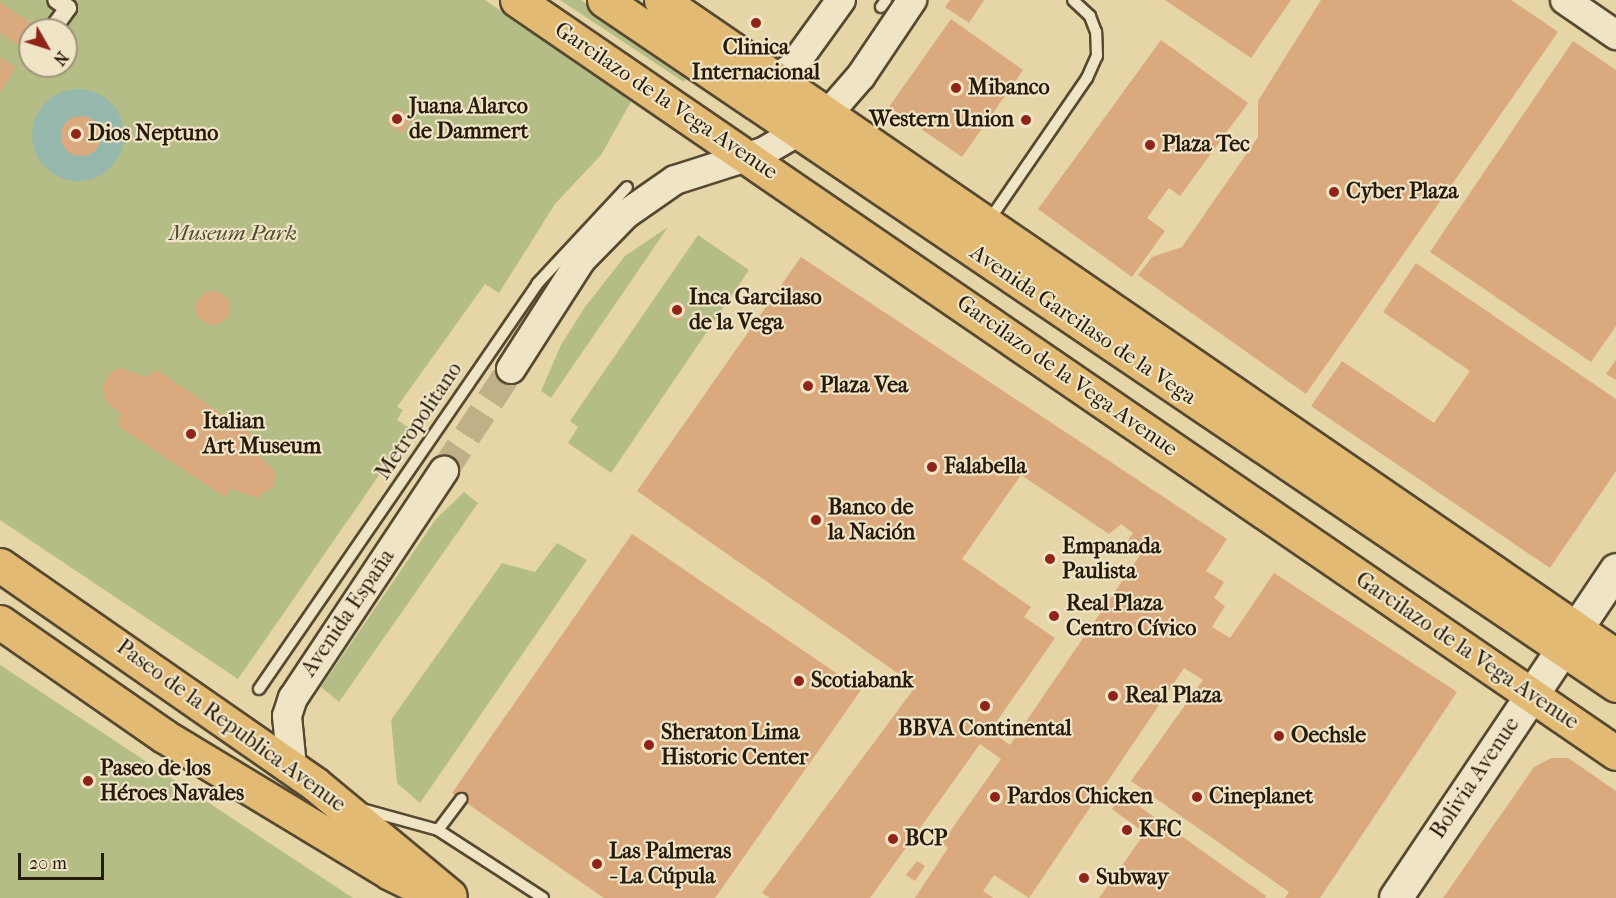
<!DOCTYPE html>
<meta charset="utf-8">
<style>
body{margin:0}
#map{position:relative;width:1616px;height:898px;overflow:hidden;background:#e6d5a7;font-family:"IM FELL French Canon",serif}
div>[style]{position:absolute}
.green>*{inset:0;background:#b5bd87}
.water>*{inset:0;background:#97b8ac}
.round{border-radius:50%}
.building>*{inset:0;background:#daa97e}
.tertiary-tunnel>*{height:28px;margin-top:-14px;transform-origin:0;background:repeating-linear-gradient(90deg,#c0b088 0 28px,transparent 0 42px)}
.roads{filter:drop-shadow(2px 0 #564931) drop-shadow(-2px 0 #564931) drop-shadow(0 2px #564931) drop-shadow(0 -2px #564931)}
.service>*{height:10px;margin:-5px;padding:0 5px;transform-origin:5px;border-radius:5px;background:#efe4c6}
.pedestrian>*{height:16px;margin:-8px;padding:0 8px;transform-origin:8px;border-radius:8px;background:#efe4c6}
.tertiary>*{height:28px;margin:-14px;padding:0 14px;transform-origin:14px;border-radius:14px;background:#efe4c6}
.secondary>*{height:32px;margin:-16px;padding:0 16px;transform-origin:16px;border-radius:16px;background:#efe4c6}
.primary>*{height:33px;margin:-16.5px;padding:0 16.5px;transform-origin:16.5px;border-radius:16.5px;background:#e3ba74}
.motorway>*{height:33px;margin:-16.5px;padding:0 16.5px;transform-origin:16.5px;border-radius:16.5px;background:#e3ba74}
.dots>*{width:16px;height:16px;translate:-50% -50%;box-sizing:border-box;border:3px solid #efe4c6;border-radius:50%}
span{translate:-50% -50%;white-space:nowrap;text-align:center;line-height:1.15;-webkit-text-stroke:4.5px #efe4c6;paint-order:stroke}
.poi-label{font-size:22px;color:#261a0a;font-weight:700}
.left{translate:0 -50%;text-align:left}
.right{translate:-100% -50%;text-align:right}
.street-label{font-size:22px;color:#261a0a}
.park-label{font-size:22px;color:#514b30;font-style:italic}
.north{position:absolute;left:18px;top:18px;width:60px;height:60px;box-sizing:border-box;background:#efe4c6;border:2px solid #9f937b;border-radius:50%;rotate:129deg;font-size:16px;font-weight:700;line-height:24px;text-align:center;color:#261a0a}
.north::after{content:'';display:block;margin:auto;width:21px;height:27px;background:#8f2418;clip-path:polygon(50% 0,100% 100%,50% 72%,0 100%)}
.scale{position:absolute;left:18px;top:853px;width:86px;height:27px;box-sizing:border-box;border:3px solid #261a0a;border-top:0;padding-left:8px;font-size:18px;line-height:21px;white-space:nowrap;color:#261a0a;-webkit-text-stroke:4px #efe4c6;paint-order:stroke}
</style>
<div id="map">
<div class="green">
<i style="clip-path:polygon(evenodd,0 0,485px 0,632px 100px,601px 155px,555px 204px,499px 293px,485px 284px,397px 407px,403px 410px,397px 420px,411px 429px,238px 679px,0 520px,0 0,30px 30px,66px 30px,66px 66px,30px 66px,30px 30px)"></i>
<i style="clip-path:polygon(560px 0,581px 0,691px 73px,684px 82px)"></i>
<i style="clip-path:polygon(668px 227px,551px 398px,541px 391px,561px 345px,585px 307px,625px 256px)"></i>
<i style="clip-path:polygon(698px 235px,749px 270px,611px 473px,568px 443px,578px 427px,570px 421px)"></i>
<i style="clip-path:polygon(464px 492px,478px 503px,339px 702px,321px 687px,436px 519px)"></i>
<i style="clip-path:polygon(557px 543px,587px 560px,420px 803px,397px 783px,391px 720px,502px 563px,535px 572px)"></i>
<i style="clip-path:polygon(0 665px,353px 898px,0 898px)"></i>
</div>
<div class="water">
<i class="round" style="left:32px;top:89px;width:92px;height:92px"></i>
</div>
<div class="building">
<i style="clip-path:polygon(950px 0,984px 0,969px 23px,945px 7px)"></i>
<i style="clip-path:polygon(1165px 0,1291px 0,1251px 58px)"></i>
<i style="clip-path:polygon(1321px 0,1511px 0,1558px 32px,1306px 394px,1138px 275px,1152px 257px,1182px 247px,1258px 137px,1258px 101px)"></i>
<i style="clip-path:polygon(0 2px,41px 30px,30px 30px,28px 52px,0 33px)"></i>
<i style="clip-path:polygon(951px 19px,1023px 70px,962px 157px,889px 107px)"></i>
<i style="clip-path:polygon(1161px 40px,1248px 103px,1180px 196px,1169px 188px,1147px 218px,1165px 231px,1132px 277px,1038px 209px)"></i>
<i style="clip-path:polygon(1573px 41px,1616px 70px,1616px 326px,1591px 362px,1430px 252px)"></i>
<i style="clip-path:polygon(0 57px,16px 68px,0 92px)"></i>
<i style="clip-path:polygon(398px 108px,412px 119px,402px 133px,387px 123px)"></i>
<i class="round" style="left:61px;top:116px;width:40px;height:40px"></i>
<i style="clip-path:polygon(evenodd,801px 257px,1227px 539px,1206px 571px,1224px 582px,1214px 598px,1225px 606px,1212px 627px,1230px 638px,1274px 573px,1457px 692px,1320px 898px,1285px 898px,1289px 892px,1131px 781px,1203px 680px,1184px 668px,1029px 898px,994px 875px,983px 891px,993px 898px,915px 898px,948px 848px,942px 843px,1001px 759px,980px 744px,870px 898px,770px 898px,762px 893px,916px 686px,637px 491px,801px 257px,1021px 475px,1109px 534px,1121px 524px,1133px 533px,1127px 542px,1142px 552px,1010px 745px,990px 731px,1055px 638px,1024px 617px,1031px 607px,962px 559px,1021px 475px)"></i>
<i style="clip-path:polygon(1416px 263px,1616px 399px,1616px 471px,1550px 568px,1311px 406px,1342px 361px,1434px 423px,1470px 371px,1383px 312px)"></i>
<i class="round" style="left:196px;top:291px;width:34px;height:34px"></i>
<i style="clip-path:polygon(676px 299px,689px 309px,679px 322px,667px 313px)"></i>
<i style="clip-path:polygon(1616px 360px,1616px 380px,1606px 374px)"></i>
<i style="clip-path:polygon(120px 368px,145px 377px,157px 370px,263px 442px,256px 452px,275px 472px,274px 487px,256px 498px,231px 488px,225px 497px,118px 426px,121px 414px,106px 401px,103px 386px,111px 372px)"></i>
<i style="clip-path:polygon(632px 534px,861px 690px,715px 898px,604px 898px,452px 793px)"></i>
<i style="clip-path:polygon(1551px 758px,1568px 758px,1616px 791px,1616px 898px,1443px 898px,1534px 767px)"></i>
<i style="clip-path:polygon(1122px 794px,1266px 896px,1265px 898px,1099px 898px,1145px 833px,1112px 809px)"></i>
<i style="clip-path:polygon(917px 861px,925px 866px,915px 881px,906px 875px)"></i>
</div>
<div class="tertiary-tunnel">
<i style="left:444px;top:471px;width:122px;rotate:-56.7deg"></i>
</div>
<div class="roads">
<div class="service">
<i style="left:881px;top:7px;width:9px;rotate:-54deg"></i>
<i style="left:988px;top:222px;width:175px;rotate:-55.5deg"></i>
<i style="left:1087px;top:78px;width:24px;rotate:-66deg"></i>
<i style="left:1097px;top:56px;width:24px;rotate:-92deg"></i>
<i style="left:1096px;top:32px;width:17px;rotate:-111deg"></i>
<i style="left:1090px;top:16px;width:23px;rotate:-137deg"></i>
<i style="left:259px;top:689px;width:491px;rotate:-55.5deg"></i>
<i style="left:537px;top:284px;width:132px;rotate:-47.1deg"></i>
<i style="left:362px;top:809px;width:79px;rotate:15.4deg"></i>
<i style="left:438px;top:830px;width:125px;rotate:32.9deg"></i>
<i style="left:438px;top:830px;width:39px;rotate:-53deg"></i>
</div>
<div class="pedestrian">
<i style="left:52px;top:30px;width:27px;rotate:-54deg"></i>
<i style="left:68px;top:8px;width:14px;rotate:-146deg"></i>
</div>
<div class="tertiary">
<i style="left:1565px;top:0;width:62px;rotate:34.5deg"></i>
<i style="left:757px;top:87px;width:38px;rotate:-28deg"></i>
<i style="left:791px;top:69px;width:85px;rotate:-54.1deg"></i>
<i style="left:511px;top:369px;width:130px;rotate:-57.3deg"></i>
<i style="left:581px;top:260px;width:64px;rotate:-45.6deg"></i>
<i style="left:626px;top:214px;width:60px;rotate:-34.8deg"></i>
<i style="left:675px;top:180px;width:92px;rotate:-17.7deg"></i>
<i style="left:763px;top:152px;width:74px;rotate:-30deg"></i>
<i style="left:827px;top:115px;width:52px;rotate:-48.9deg"></i>
<i style="left:861px;top:76px;width:92px;rotate:-56.1deg"></i>
<i style="left:292px;top:767px;width:51px;rotate:-95.6deg"></i>
<i style="left:287px;top:716px;width:19px;rotate:-72deg"></i>
<i style="left:293px;top:698px;width:273px;rotate:-56.4deg"></i>
</div>
<div class="secondary">
<i style="left:1396px;top:898px;width:395px;rotate:-56.1deg"></i>
</div>
<div class="primary">
<i style="left:517px;top:0;width:1332px;rotate:34.42deg"></i>
<i style="left:604px;top:0;width:1222px;rotate:34.09deg"></i>
<i style="left:661px;top:0;width:1159px;rotate:34.49deg"></i>
<i style="left:0;top:565px;width:384px;rotate:34.8deg"></i>
<i style="left:315px;top:784px;width:175px;rotate:39.7deg"></i>
</div>
<div class="motorway">
<i style="left:0;top:622px;width:200px;rotate:34.8deg"></i>
<i style="left:164px;top:736px;width:264px;rotate:31.2deg"></i>
<i style="left:390px;top:873px;width:57px;rotate:26.1deg"></i>
</div>
</div>
<div class="dots">
<i style="left:756px;top:23px;background:#8f2418"></i>
<i style="left:956px;top:88px;background:#8f2418"></i>
<i style="left:397px;top:119px;background:#8f2418"></i>
<i style="left:1026px;top:120px;background:#8f2418"></i>
<i style="left:76px;top:134px;background:#8f2418"></i>
<i style="left:1150px;top:145px;background:#8f2418"></i>
<i style="left:1334px;top:192px;background:#8f2418"></i>
<i style="left:677px;top:310px;background:#8f2418"></i>
<i style="left:808px;top:386px;background:#8f2418"></i>
<i style="left:191px;top:434px;background:#8f2418"></i>
<i style="left:932px;top:467px;background:#8f2418"></i>
<i style="left:816px;top:520px;background:#8f2418"></i>
<i style="left:1050px;top:559px;background:#8f2418"></i>
<i style="left:1054px;top:616px;background:#8f2418"></i>
<i style="left:799px;top:681px;background:#8f2418"></i>
<i style="left:1113px;top:696px;background:#8f2418"></i>
<i style="left:985px;top:706px;background:#8f2418"></i>
<i style="left:1279px;top:736px;background:#8f2418"></i>
<i style="left:649px;top:745px;background:#8f2418"></i>
<i style="left:88px;top:781px;background:#8f2418"></i>
<i style="left:995px;top:797px;background:#8f2418"></i>
<i style="left:1197px;top:797px;background:#8f2418"></i>
<i style="left:1127px;top:830px;background:#8f2418"></i>
<i style="left:893px;top:839px;background:#8f2418"></i>
<i style="left:597px;top:864px;background:#8f2418"></i>
<i style="left:1084px;top:878px;background:#8f2418"></i>
</div>
<div class="poi-label">
<span style="left:756px;top:60px">Clinica<br>Internacional</span>
<span class="left" style="left:968px;top:88px">Mibanco</span>
<span class="left" style="left:409px;top:119px">Juana Alarco<br>de Dammert</span>
<span class="right" style="left:1014px;top:120px">Western Union</span>
<span class="left" style="left:88px;top:134px">Dios Neptuno</span>
<span class="left" style="left:1162px;top:145px">Plaza Tec</span>
<span class="left" style="left:1346px;top:192px">Cyber Plaza</span>
<span class="left" style="left:689px;top:310px">Inca Garcilaso<br>de la Vega</span>
<span class="left" style="left:820px;top:386px">Plaza Vea</span>
<span class="left" style="left:203px;top:434px">Italian<br>Art Museum</span>
<span class="left" style="left:944px;top:467px">Falabella</span>
<span class="left" style="left:828px;top:520px">Banco de<br>la Nación</span>
<span class="left" style="left:1062px;top:559px">Empanada<br>Paulista</span>
<span class="left" style="left:1066px;top:616px">Real Plaza<br>Centro Cívico</span>
<span class="left" style="left:811px;top:681px">Scotiabank</span>
<span class="left" style="left:1125px;top:696px">Real Plaza</span>
<span style="left:985px;top:729px">BBVA Continental</span>
<span class="left" style="left:661px;top:745px">Sheraton Lima<br>Historic Center</span>
<span class="left" style="left:1291px;top:736px">Oechsle</span>
<span class="left" style="left:100px;top:781px">Paseo de los<br>Héroes Navales</span>
<span class="left" style="left:1007px;top:797px">Pardos Chicken</span>
<span class="left" style="left:1209px;top:797px">Cineplanet</span>
<span class="left" style="left:1139px;top:830px">KFC</span>
<span class="left" style="left:905px;top:839px">BCP</span>
<span class="left" style="left:609px;top:864px">Las Palmeras<br>- La Cúpula</span>
<span class="left" style="left:1096px;top:878px">Subway</span>
</div>
<div class="street-label">
<span style="left:666px;top:101px;rotate:34deg">Garcilazo de la Vega Avenue</span>
<span style="left:1083px;top:325px;rotate:34deg">Avenida Garcilaso de la Vega</span>
<span style="left:1067px;top:376px;rotate:35deg">Garcilazo de la Vega Avenue</span>
<span style="left:419px;top:421px;rotate:-56deg">Metropolitano</span>
<span style="left:348px;top:613px;rotate:-56deg">Avenida España</span>
<span style="left:1467px;top:651px;rotate:34deg">Garcilazo de la Vega Avenue</span>
<span style="left:231px;top:726px;rotate:36deg">Paseo de la Republica Avenue</span>
<span style="left:1475px;top:778px;rotate:-56deg">Bolivia Avenue</span>
</div>
<div class="park-label">
<span style="left:233px;top:234px">Museum Park</span>
</div>
<div class="north">N</div>
<div class="scale">20 m</div>
</div>
